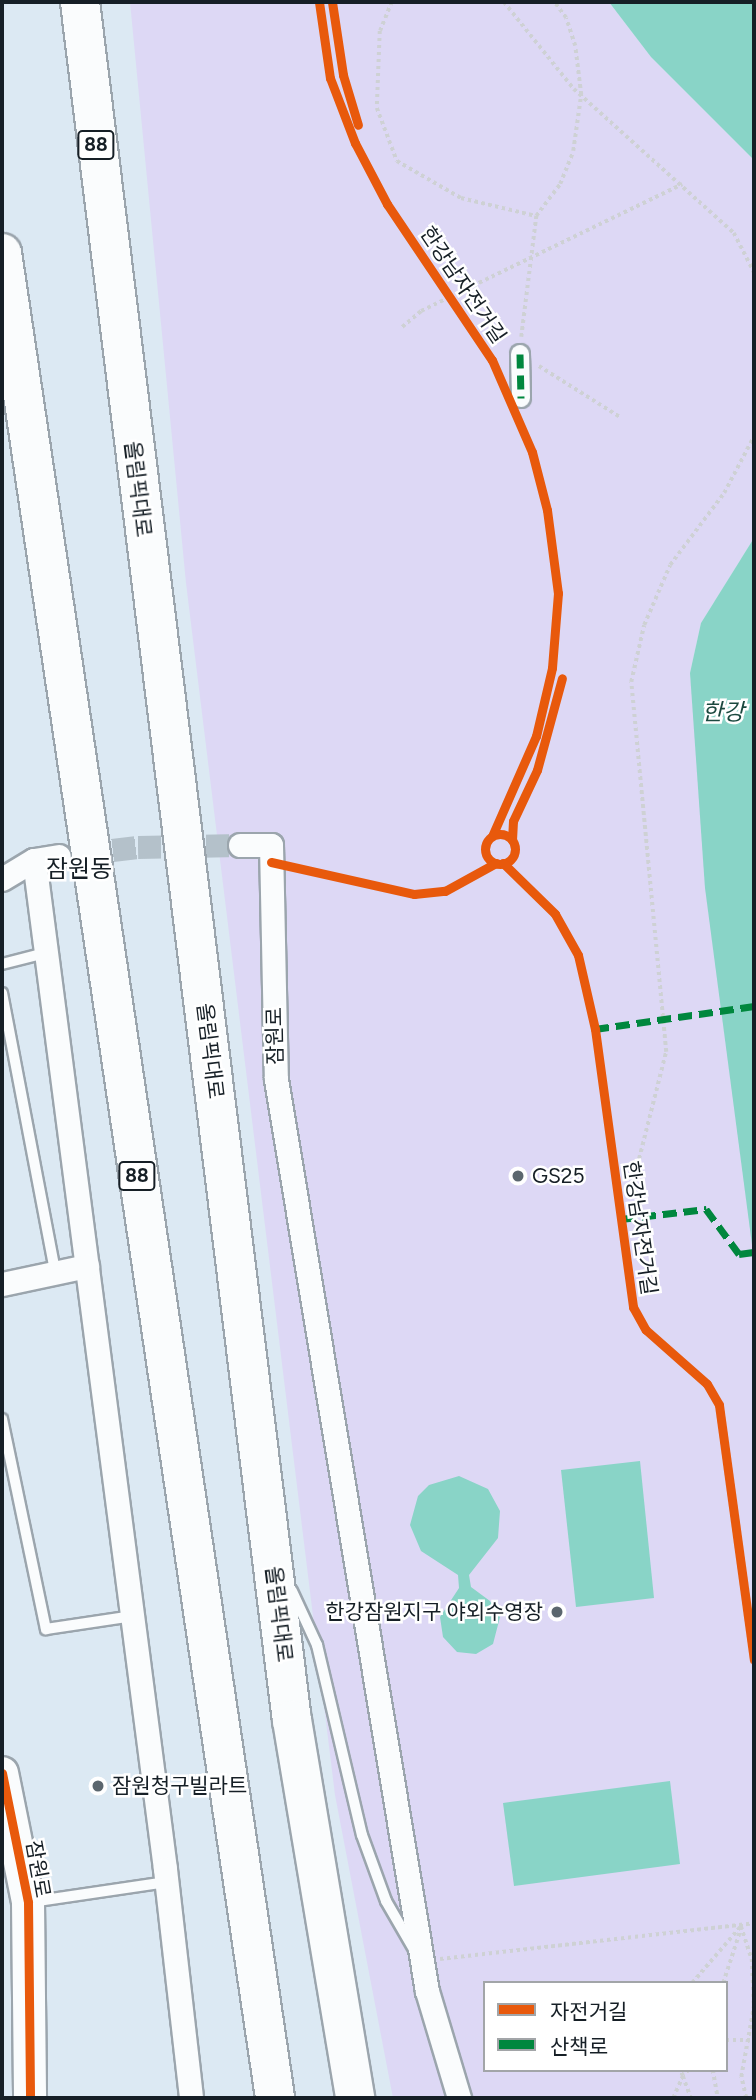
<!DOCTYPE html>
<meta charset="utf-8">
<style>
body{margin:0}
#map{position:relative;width:756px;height:2100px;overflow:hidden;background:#dce9f3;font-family:Figtree,"Noto Sans KR",sans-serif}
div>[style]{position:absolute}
.green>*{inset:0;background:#ddd8f5}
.water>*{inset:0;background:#89d4c7}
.minor-tunnel>*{height:23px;margin-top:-11.5px;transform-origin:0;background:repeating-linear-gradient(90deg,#b4c1ca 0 23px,transparent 0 34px)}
.path>*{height:3.5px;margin-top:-1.75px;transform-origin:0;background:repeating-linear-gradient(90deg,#ced1d4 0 3.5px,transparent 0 7px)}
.roads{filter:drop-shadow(2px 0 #9ba5ad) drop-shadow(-2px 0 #9ba5ad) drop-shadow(0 2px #9ba5ad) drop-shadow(0 -2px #9ba5ad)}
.service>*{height:10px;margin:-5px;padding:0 5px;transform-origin:5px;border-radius:5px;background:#fafcfd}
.pedestrian>*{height:18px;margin:-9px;padding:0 9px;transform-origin:9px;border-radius:9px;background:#fafcfd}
.minor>*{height:23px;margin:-11.5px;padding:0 11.5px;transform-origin:11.5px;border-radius:11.5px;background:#fafcfd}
.secondary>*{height:32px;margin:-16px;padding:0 16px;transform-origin:16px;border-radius:16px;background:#fafcfd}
.trunk>*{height:38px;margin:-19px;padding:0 19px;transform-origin:19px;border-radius:19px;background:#fafcfd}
.quiet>*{height:7px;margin-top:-3.5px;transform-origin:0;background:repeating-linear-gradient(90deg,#00873e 0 14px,transparent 0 21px)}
.cycleway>*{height:9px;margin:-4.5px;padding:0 4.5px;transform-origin:4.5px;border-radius:4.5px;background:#e8590c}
.cycleway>.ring{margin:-4.5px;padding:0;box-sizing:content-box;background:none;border:9px solid #e8590c;border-radius:50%}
.dots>*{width:19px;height:19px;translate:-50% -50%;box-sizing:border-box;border:4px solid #fff;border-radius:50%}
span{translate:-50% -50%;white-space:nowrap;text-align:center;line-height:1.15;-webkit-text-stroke:5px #fff;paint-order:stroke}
.shield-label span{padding:2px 5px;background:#fff;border:2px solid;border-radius:5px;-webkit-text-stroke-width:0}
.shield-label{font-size:19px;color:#161f26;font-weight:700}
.street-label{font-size:21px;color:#161f26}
.poi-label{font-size:21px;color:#161f26}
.left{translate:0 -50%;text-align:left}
.right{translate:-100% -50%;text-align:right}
.water-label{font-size:23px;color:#1b493f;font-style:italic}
.quarter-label{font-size:24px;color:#161f26}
.frame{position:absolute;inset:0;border:4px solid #161f26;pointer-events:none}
.legend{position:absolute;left:483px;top:1981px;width:245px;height:91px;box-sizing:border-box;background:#fff;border:2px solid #a2a5a8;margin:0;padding:9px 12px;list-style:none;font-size:21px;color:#161f26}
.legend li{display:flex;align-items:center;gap:14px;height:35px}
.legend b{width:35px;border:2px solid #a2a5a8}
</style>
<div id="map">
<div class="green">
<i style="clip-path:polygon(evenodd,130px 2px,609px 2px,651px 57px,754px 160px,754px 538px,701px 623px,690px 673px,754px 1260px,754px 2098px,393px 2098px,335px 1795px,186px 583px,130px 2px,485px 1983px,726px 1983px,726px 2070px,485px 2070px,485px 1983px)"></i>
</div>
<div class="water">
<i style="clip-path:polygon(609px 2px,754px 2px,754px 160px,651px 57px)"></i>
<i style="clip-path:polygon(754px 538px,754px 1260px,705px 888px,690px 673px,701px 623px)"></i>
<i style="clip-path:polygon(640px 1461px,654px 1598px,576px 1607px,561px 1470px)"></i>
<i style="clip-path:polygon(459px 1476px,488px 1489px,500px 1511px,498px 1538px,469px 1575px,471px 1587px,490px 1601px,500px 1617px,493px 1644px,476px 1654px,457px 1652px,443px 1637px,440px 1617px,459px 1588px,458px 1575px,421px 1551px,410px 1525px,418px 1496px,429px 1485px)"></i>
<i style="clip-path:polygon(670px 1781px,680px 1864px,514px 1886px,503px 1803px)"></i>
</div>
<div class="minor-tunnel">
<i style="left:79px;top:854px;width:59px;rotate:-6.8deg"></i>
<i style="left:138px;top:847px;width:102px;rotate:-1.1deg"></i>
</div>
<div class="path">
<i style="left:392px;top:2px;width:31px;rotate:112deg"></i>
<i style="left:380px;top:31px;width:77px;rotate:92.2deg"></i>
<i style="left:377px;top:108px;width:57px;rotate:69.3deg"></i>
<i style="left:397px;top:161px;width:74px;rotate:30deg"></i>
<i style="left:461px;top:198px;width:77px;rotate:13.5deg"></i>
<i style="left:504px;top:2px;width:112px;rotate:51.2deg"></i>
<i style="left:574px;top:89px;width:215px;rotate:42deg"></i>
<i style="left:734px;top:233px;width:44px;rotate:62.9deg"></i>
<i style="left:460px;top:292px;width:247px;rotate:-25.9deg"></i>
<i style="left:402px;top:327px;width:25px;rotate:-40deg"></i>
<i style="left:421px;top:311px;width:34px;rotate:-26deg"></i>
<i style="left:521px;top:337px;width:122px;rotate:-82.9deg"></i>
<i style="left:536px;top:216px;width:40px;rotate:-53deg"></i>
<i style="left:560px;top:184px;width:35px;rotate:-68deg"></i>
<i style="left:573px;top:151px;width:57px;rotate:-81.9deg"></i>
<i style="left:581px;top:95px;width:49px;rotate:-97deg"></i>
<i style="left:575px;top:46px;width:29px;rotate:-108deg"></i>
<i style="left:566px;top:18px;width:20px;rotate:-127deg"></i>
<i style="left:539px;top:366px;width:96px;rotate:32.2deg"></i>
<i style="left:632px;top:1186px;width:138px;rotate:-75.8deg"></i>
<i style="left:666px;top:1052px;width:372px;rotate:-95.4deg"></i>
<i style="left:631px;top:682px;width:58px;rotate:-77.2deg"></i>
<i style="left:644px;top:625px;width:65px;rotate:-66.6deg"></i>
<i style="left:670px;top:565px;width:90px;rotate:-53.1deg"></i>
<i style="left:724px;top:493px;width:64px;rotate:-62.2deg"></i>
<i style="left:440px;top:1959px;width:316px;rotate:-6.5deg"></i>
<i style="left:692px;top:1983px;width:75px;rotate:-49.3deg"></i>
<i style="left:741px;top:1926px;width:35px;rotate:72deg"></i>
<i style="left:752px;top:1959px;width:44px;rotate:87.4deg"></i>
<i style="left:723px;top:1983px;width:58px;rotate:-71.9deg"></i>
<i style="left:726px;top:2040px;width:28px"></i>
<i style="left:689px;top:2070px;width:8px;rotate:135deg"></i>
<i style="left:683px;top:2076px;width:23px;rotate:70deg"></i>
<i style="left:713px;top:2070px;width:28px;rotate:80deg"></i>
<i style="left:673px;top:2098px;width:24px;rotate:-66deg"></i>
<i style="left:683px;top:2076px;width:7px;rotate:-124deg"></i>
<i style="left:746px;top:2098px;width:22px;rotate:-103deg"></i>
<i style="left:741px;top:2077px;width:73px;rotate:-79.8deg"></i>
</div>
<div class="roads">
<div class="service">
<i style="left:2px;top:964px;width:44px;rotate:-14.3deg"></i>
<i style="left:2px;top:993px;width:284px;rotate:79.2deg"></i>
<i style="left:2px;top:1419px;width:215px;rotate:78.2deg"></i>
<i style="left:46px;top:1629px;width:88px;rotate:-8.5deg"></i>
<i style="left:292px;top:1591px;width:60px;rotate:65.2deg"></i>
<i style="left:317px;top:1645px;width:195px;rotate:76.7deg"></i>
<i style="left:362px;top:1835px;width:70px;rotate:70deg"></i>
<i style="left:386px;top:1901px;width:58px;rotate:59.9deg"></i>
<i style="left:31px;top:1902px;width:137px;rotate:-8.4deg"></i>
</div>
<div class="pedestrian">
<i style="left:520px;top:354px;width:44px;rotate:88.7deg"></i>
</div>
<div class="minor">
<i style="left:240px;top:845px;width:31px"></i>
<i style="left:271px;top:845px;width:234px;rotate:88.8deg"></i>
<i style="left:276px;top:1079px;width:924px;rotate:80.6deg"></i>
<i style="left:427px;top:1991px;width:112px;rotate:73.3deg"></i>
<i style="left:34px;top:860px;width:1017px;rotate:82.6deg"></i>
<i style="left:165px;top:1869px;width:230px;rotate:83.5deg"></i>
<i style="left:2px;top:879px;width:37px;rotate:-31deg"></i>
<i style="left:34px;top:860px;width:25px;rotate:-9deg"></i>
<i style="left:2px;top:1284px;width:87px;rotate:-12deg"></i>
</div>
<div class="secondary">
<i style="left:2px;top:1773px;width:132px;rotate:78.6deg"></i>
<i style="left:28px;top:1902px;width:196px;rotate:89.4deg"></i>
</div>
<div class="trunk">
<i style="left:80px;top:2px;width:1731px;rotate:82.97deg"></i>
<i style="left:292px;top:1720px;width:383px;rotate:80.5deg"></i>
<i style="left:2px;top:253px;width:1865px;rotate:81.58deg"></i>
</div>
</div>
<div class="quiet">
<i style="left:520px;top:354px;width:44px;rotate:88.7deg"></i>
<i style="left:595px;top:1029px;width:161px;rotate:-8.2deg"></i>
<i style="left:621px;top:1219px;width:86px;rotate:-6.7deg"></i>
<i style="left:706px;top:1209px;width:56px;rotate:53.7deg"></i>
<i style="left:739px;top:1254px;width:15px;rotate:-8deg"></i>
</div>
<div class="cycleway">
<i style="left:319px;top:2px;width:77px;rotate:81.8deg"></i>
<i style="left:330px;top:78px;width:70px;rotate:69deg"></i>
<i style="left:355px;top:143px;width:69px;rotate:62.3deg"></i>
<i style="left:387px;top:204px;width:188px;rotate:56.1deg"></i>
<i style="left:492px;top:360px;width:100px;rotate:66.5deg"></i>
<i style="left:532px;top:452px;width:60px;rotate:75.5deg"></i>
<i style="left:547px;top:510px;width:84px;rotate:82.5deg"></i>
<i style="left:558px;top:593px;width:75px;rotate:94.6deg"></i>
<i style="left:552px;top:668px;width:70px;rotate:103.2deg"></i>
<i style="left:536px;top:736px;width:109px;rotate:113.7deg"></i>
<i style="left:332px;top:2px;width:74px;rotate:81.4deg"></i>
<i style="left:343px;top:75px;width:52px;rotate:73.3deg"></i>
<i class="ring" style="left:485px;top:834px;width:21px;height:21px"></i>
<i style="left:512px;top:840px;width:19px;rotate:-87deg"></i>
<i style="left:513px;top:821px;width:56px;rotate:-64.8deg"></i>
<i style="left:537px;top:770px;width:95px;rotate:-74.8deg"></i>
<i style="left:271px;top:862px;width:147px;rotate:12.6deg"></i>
<i style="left:414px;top:894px;width:31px;rotate:-6deg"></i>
<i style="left:445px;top:891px;width:58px;rotate:-28.8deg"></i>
<i style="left:503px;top:863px;width:73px;rotate:44.4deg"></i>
<i style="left:555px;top:914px;width:47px;rotate:60.7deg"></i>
<i style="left:578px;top:955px;width:76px;rotate:77.1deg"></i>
<i style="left:595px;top:1029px;width:281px;rotate:82.2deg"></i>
<i style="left:633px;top:1307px;width:26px;rotate:61deg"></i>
<i style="left:646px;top:1330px;width:81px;rotate:41.5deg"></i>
<i style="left:707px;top:1384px;width:24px;rotate:60deg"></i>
<i style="left:719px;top:1405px;width:257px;rotate:82.2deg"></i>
<i style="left:2px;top:1773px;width:132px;rotate:78.6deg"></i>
<i style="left:28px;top:1902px;width:196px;rotate:89.4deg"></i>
</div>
<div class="dots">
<i style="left:518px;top:1176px;background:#5b666e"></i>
<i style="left:557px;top:1612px;background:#5b666e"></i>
<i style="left:98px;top:1786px;background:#5b666e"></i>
</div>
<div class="shield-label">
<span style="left:96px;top:145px">88</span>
<span style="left:137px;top:1176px">88</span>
</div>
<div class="street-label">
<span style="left:463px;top:285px;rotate:56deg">한강남자전거길</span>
<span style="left:138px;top:489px;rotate:83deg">올림픽대로</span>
<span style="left:275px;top:1036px;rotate:-91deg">잠원로</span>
<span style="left:210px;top:1051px;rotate:83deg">올림픽대로</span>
<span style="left:640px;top:1228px;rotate:82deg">한강남자전거길</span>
<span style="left:279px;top:1614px;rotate:83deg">올림픽대로</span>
<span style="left:38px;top:1869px;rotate:80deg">잠원로</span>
</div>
<div class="poi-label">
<span class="left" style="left:532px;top:1176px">GS25</span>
<span class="right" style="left:543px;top:1612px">한강잠원지구 야외수영장</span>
<span class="left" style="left:112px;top:1786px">잠원청구빌라트</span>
</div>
<div class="water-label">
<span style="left:723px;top:712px">한강</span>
</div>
<div class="quarter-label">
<span style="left:79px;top:869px">잠원동</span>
</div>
<div class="frame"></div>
<ul class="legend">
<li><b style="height:9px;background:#e8590c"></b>자전거길</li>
<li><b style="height:9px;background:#00873e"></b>산책로</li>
</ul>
</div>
